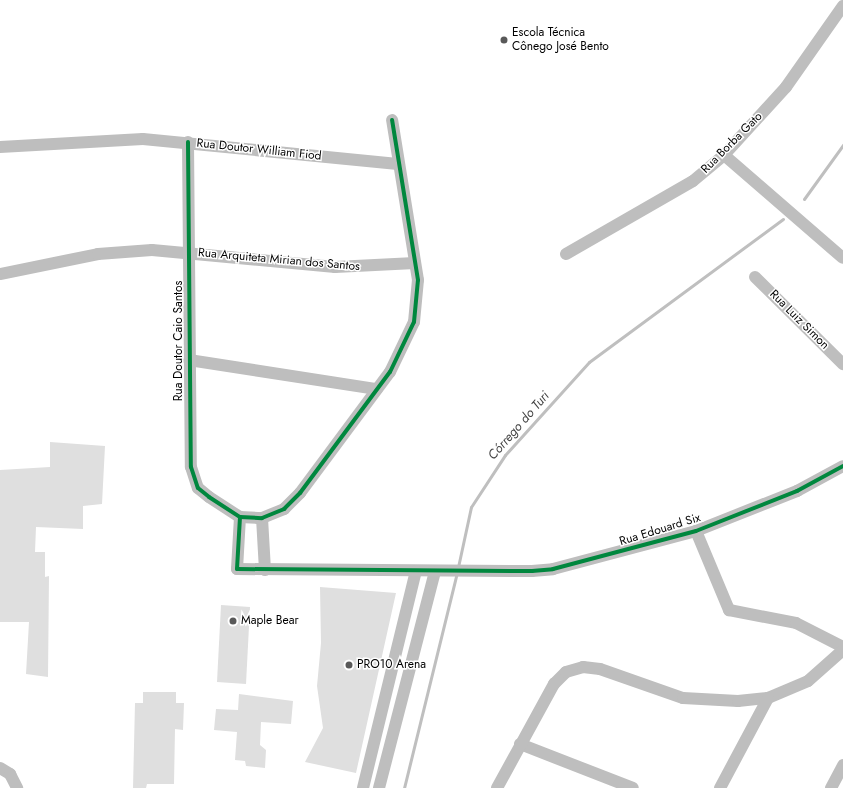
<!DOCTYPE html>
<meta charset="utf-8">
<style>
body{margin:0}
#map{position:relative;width:843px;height:788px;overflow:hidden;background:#fff;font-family:Jost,sans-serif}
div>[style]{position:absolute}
.stream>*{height:3px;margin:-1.5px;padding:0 1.5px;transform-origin:1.5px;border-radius:1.5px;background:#bfbfbf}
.building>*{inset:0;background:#dfdfdf}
.minor>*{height:12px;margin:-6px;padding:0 6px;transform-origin:6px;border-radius:6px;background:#bebebe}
.cycleway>*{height:4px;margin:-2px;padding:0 2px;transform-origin:2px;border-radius:2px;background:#00873e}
.dots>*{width:11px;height:11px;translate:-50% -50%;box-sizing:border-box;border:2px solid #fff;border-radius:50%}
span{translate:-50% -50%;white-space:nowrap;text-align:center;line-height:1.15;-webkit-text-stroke:3px #fff;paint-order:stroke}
.poi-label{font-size:12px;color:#000}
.left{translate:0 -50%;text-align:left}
.street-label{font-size:12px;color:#000}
.water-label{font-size:13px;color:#444;font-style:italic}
</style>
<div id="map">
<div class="stream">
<i style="left:804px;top:199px;width:67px;rotate:-54.2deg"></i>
<i style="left:458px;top:567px;width:61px;rotate:-77.8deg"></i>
<i style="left:471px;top:507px;width:62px;rotate:-56.8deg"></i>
<i style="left:505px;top:455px;width:125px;rotate:-47.9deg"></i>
<i style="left:589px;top:362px;width:241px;rotate:-36.4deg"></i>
<i style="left:404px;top:788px;width:221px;rotate:-76.2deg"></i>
</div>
<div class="building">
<i style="clip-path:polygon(50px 442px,105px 446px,102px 504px,83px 506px,83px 529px,36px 527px,35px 552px,45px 552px,45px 577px,49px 576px,48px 677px,26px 674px,29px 622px,0 622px,0 470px,50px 467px)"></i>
<i style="clip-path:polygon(320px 587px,396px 593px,356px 773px,305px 762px,323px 728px,317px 686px,321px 643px)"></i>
<i style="clip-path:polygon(221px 605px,250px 607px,246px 684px,217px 682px)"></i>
<i style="clip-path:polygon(143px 692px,176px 692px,176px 703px,184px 703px,183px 730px,175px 729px,174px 784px,147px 784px,146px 788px,133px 788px,135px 703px,143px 703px)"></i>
<i style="clip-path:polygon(239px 694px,293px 701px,291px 724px,261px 722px,260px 745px,266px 750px,265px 768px,246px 766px,245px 761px,235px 760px,237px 732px,214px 730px,216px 709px,238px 710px)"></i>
</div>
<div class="minor">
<i style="left:188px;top:142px;width:325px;rotate:89.5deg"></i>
<i style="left:191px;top:467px;width:22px;rotate:72deg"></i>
<i style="left:198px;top:488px;width:14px;rotate:39deg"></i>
<i style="left:209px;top:497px;width:37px;rotate:33deg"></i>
<i style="left:240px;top:517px;width:22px;rotate:3deg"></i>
<i style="left:262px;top:518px;width:24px;rotate:-22deg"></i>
<i style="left:284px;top:509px;width:23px;rotate:-45deg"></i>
<i style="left:300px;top:493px;width:151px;rotate:-53.4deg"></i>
<i style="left:390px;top:372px;width:55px;rotate:-64.4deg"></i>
<i style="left:414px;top:322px;width:42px;rotate:-84.6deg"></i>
<i style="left:418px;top:280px;width:162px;rotate:-99.2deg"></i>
<i style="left:0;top:147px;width:143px;rotate:-3.2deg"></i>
<i style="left:143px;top:139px;width:256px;rotate:5.6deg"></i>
<i style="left:724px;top:155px;width:157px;rotate:40.9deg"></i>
<i style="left:566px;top:254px;width:146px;rotate:-29.9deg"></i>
<i style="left:693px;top:181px;width:40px;rotate:-40deg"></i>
<i style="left:724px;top:155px;width:92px;rotate:-47.6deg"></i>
<i style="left:786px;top:87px;width:99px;rotate:-54.9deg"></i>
<i style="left:0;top:274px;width:100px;rotate:-11.5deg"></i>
<i style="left:98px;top:254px;width:54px;rotate:-4.2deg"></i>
<i style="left:152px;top:250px;width:184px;rotate:5.3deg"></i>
<i style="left:335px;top:267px;width:80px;rotate:-2.9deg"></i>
<i style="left:755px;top:277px;width:124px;rotate:44.7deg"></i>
<i style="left:189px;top:360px;width:190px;rotate:8.8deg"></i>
<i style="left:240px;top:517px;width:52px;rotate:93.3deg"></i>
<i style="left:237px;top:569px;width:295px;rotate:0.4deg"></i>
<i style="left:532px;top:571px;width:21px;rotate:-5deg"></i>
<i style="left:553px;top:569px;width:148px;rotate:-14.9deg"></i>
<i style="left:696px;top:531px;width:109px;rotate:-21.6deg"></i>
<i style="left:797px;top:491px;width:52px;rotate:-28.5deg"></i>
<i style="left:262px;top:518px;width:52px;rotate:86.7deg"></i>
<i style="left:696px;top:531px;width:86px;rotate:67.3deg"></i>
<i style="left:729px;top:610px;width:68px;rotate:11deg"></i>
<i style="left:796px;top:623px;width:53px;rotate:27.1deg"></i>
<i style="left:520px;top:744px;width:121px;rotate:21.3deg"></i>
<i style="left:0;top:768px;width:12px;rotate:31deg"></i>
<i style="left:10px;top:774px;width:16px;rotate:63deg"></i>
<i style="left:363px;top:788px;width:223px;rotate:-76.3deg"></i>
<i style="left:379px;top:788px;width:223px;rotate:-75.5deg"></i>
<i style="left:497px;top:788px;width:119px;rotate:-61.3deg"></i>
<i style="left:554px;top:684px;width:17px;rotate:-45deg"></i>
<i style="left:566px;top:672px;width:18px;rotate:-16deg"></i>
<i style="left:583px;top:667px;width:17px;rotate:7deg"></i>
<i style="left:600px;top:669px;width:88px;rotate:19.3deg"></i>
<i style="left:683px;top:698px;width:55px;rotate:3.1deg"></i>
<i style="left:738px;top:701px;width:30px;rotate:-6deg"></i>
<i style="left:768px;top:698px;width:43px;rotate:-23deg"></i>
<i style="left:808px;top:681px;width:47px;rotate:-41.5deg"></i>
<i style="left:720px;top:788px;width:102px;rotate:-61.9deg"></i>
<i style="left:831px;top:788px;width:26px;rotate:-62deg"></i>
</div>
<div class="cycleway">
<i style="left:188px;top:142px;width:325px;rotate:89.5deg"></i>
<i style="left:191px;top:467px;width:22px;rotate:72deg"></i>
<i style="left:198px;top:488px;width:14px;rotate:39deg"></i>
<i style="left:209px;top:497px;width:37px;rotate:33deg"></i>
<i style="left:240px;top:517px;width:22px;rotate:3deg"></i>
<i style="left:262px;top:518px;width:24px;rotate:-22deg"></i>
<i style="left:284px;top:509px;width:23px;rotate:-45deg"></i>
<i style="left:300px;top:493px;width:151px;rotate:-53.4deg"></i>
<i style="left:390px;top:372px;width:55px;rotate:-64.4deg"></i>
<i style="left:414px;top:322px;width:42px;rotate:-84.6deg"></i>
<i style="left:418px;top:280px;width:162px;rotate:-99.2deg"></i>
<i style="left:240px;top:517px;width:52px;rotate:93.3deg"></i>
<i style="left:237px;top:569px;width:295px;rotate:0.4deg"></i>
<i style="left:532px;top:571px;width:21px;rotate:-5deg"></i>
<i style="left:553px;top:569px;width:148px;rotate:-14.9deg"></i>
<i style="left:696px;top:531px;width:109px;rotate:-21.6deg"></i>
<i style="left:797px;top:491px;width:52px;rotate:-28.5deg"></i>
</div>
<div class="dots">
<i style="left:504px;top:40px;background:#595959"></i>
<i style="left:233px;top:621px;background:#595959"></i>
<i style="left:349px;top:665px;background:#595959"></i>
</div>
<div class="poi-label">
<span class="left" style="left:512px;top:40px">Escola Técnica<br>Cônego José Bento</span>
<span class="left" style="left:241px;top:621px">Maple Bear</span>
<span class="left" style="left:357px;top:665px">PRO10 Arena</span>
</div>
<div class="street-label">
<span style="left:732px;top:143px;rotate:-45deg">Rua Borba Gato</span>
<span style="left:259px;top:150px;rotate:6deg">Rua Doutor William Fiod</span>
<span style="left:279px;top:260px;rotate:5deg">Rua Arquiteta Mirian dos Santos</span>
<span style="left:799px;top:320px;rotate:45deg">Rua Luiz Simon</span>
<span style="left:179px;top:341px;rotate:-90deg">Rua Doutor Caio Santos</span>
<span style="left:660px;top:530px;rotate:-17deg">Rua Edouard Six</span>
</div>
<div class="water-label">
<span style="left:519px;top:426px;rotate:-49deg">Córrego do Turi</span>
</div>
</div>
